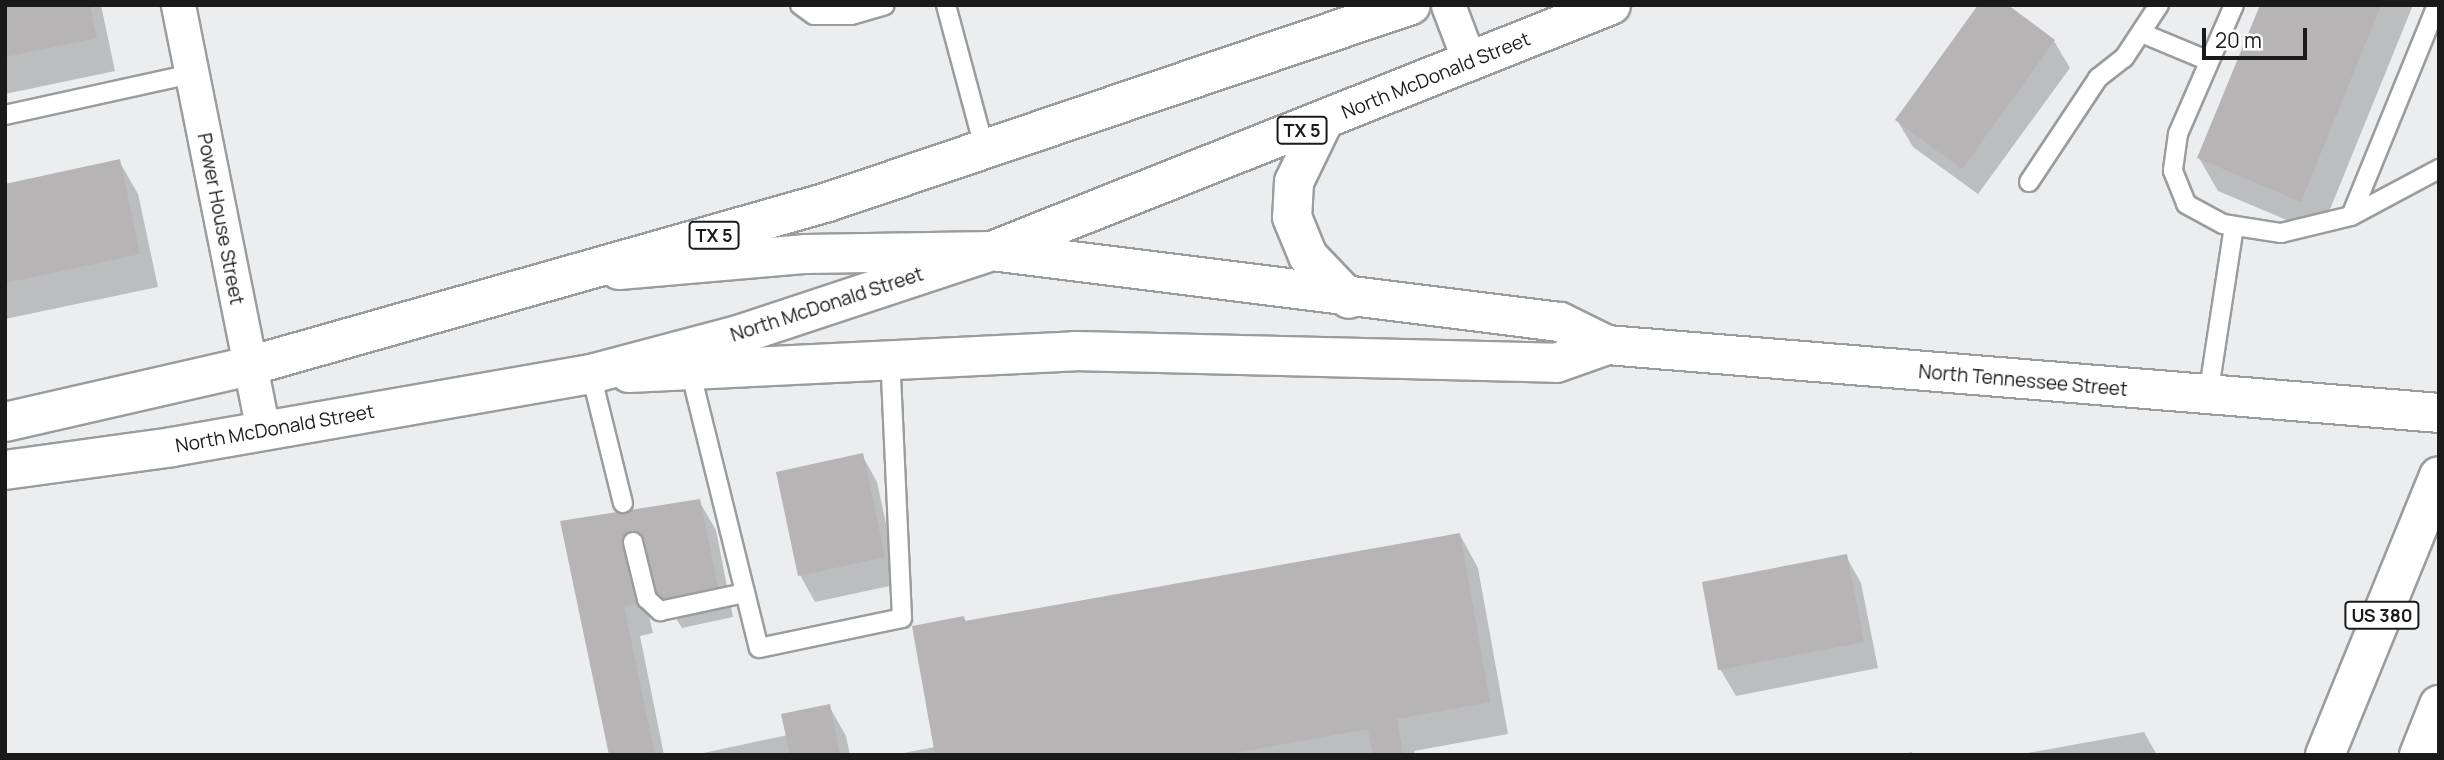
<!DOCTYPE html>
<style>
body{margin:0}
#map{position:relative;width:2444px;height:760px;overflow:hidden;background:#ecedee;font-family:Manrope,sans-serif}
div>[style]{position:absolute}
.shadow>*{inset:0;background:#0003}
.building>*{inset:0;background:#b6b4b5}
.roads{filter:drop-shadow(2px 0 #9b9c9d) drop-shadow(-2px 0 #9b9c9d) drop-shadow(0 2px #9b9c9d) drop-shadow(0 -2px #9b9c9d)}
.service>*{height:18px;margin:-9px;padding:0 9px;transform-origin:9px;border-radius:9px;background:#fff}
.minor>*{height:33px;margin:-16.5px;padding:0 16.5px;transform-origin:16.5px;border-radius:16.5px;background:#fff}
.tertiary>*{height:38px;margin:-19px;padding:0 19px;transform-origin:19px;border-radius:19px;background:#fff}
.primary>*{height:38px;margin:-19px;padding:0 19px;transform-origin:19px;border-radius:19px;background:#fff}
.trunk>*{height:38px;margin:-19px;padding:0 19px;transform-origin:19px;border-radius:19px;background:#fff}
span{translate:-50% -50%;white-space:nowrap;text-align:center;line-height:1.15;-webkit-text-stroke:6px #fff;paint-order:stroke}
.shield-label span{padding:2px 5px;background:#fff;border:2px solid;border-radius:5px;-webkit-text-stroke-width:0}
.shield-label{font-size:18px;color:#1a1a1a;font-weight:700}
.street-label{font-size:19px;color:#1a1a1a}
.frame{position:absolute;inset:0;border:7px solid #1a1a1a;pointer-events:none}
.scale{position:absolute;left:2202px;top:28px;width:105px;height:32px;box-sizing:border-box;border:4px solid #1a1a1a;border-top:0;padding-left:9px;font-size:21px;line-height:24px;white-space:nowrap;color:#1a1a1a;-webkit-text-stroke:5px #fff;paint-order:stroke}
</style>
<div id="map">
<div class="shadow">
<i style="clip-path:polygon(5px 5px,101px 5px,115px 71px,5px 94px)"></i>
<i style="clip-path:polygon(2262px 5px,2413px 5px,2320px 234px,2218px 191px,2199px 158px)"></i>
<i style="clip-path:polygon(2054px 41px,2070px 68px,1978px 194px,1913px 147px,1897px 120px)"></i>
<i style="clip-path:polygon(119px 161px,138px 194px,158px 287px,5px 319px,5px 186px)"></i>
<i style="clip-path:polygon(862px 455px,877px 482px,899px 584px,815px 602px,800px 575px)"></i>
<i style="clip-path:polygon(699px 501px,716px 530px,733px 617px,682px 628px,659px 592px,651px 561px,638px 570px,653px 633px,640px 636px,664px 755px,610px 755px,562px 522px)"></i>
<i style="clip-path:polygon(1460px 535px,1478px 568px,1508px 734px,1414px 751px,1415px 755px,893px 755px,935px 747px,964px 618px,966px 622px)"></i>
<i style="clip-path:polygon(1846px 556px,1861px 583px,1878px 668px,1736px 696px,1720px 669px)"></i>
<i style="clip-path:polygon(829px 706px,846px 736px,850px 755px,694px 755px,788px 735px)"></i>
<i style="clip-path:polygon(2144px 732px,2157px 755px,2016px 755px)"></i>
<i style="clip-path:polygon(1912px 752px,1913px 755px,1896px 755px)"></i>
</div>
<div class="building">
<i style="clip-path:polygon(5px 5px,90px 5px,97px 38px,5px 57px)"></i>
<i style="clip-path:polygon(1978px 5px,2008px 5px,2055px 40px,1962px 169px,1895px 120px)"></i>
<i style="clip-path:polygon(2260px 5px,2381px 5px,2301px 202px,2197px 158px)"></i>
<i style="clip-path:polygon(120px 159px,140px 254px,5px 283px,5px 184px)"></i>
<i style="clip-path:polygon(863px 453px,885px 557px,798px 576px,776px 472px)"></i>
<i style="clip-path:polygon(700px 499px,718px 587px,663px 599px,657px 593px,642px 535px,631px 531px,622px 538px,637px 604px,624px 606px,655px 755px,609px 755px,560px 521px)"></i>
<i style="clip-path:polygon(1460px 533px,1490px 702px,1397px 719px,1403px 755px,1373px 755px,1368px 729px,1223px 755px,935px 755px,912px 626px,964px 616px,965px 621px)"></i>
<i style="clip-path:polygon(1847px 554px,1864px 642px,1718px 670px,1702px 582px)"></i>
<i style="clip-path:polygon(830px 704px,840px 755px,790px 755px,781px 714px)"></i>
</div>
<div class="roads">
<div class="service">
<i style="left:800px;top:5px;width:17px;rotate:36deg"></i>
<i style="left:814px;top:15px;width:37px"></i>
<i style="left:851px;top:15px;width:35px;rotate:-16deg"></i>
<i style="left:946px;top:5px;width:151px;rotate:75deg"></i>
<i style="left:2234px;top:5px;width:141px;rotate:113.5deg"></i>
<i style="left:2178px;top:134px;width:37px;rotate:98deg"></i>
<i style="left:2173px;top:171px;width:35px;rotate:68deg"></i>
<i style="left:2186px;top:204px;width:42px;rotate:28.4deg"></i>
<i style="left:2223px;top:224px;width:59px;rotate:8.8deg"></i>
<i style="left:2281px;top:233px;width:72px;rotate:-13.7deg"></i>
<i style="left:2351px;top:216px;width:100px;rotate:-28.1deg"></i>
<i style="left:2144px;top:34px;width:70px;rotate:22.6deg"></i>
<i style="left:5px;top:115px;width:191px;rotate:-12.4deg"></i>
<i style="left:2029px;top:182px;width:125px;rotate:-56.4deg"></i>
<i style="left:2098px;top:78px;width:33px;rotate:-38deg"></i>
<i style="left:2124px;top:58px;width:64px;rotate:-56.6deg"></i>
<i style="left:2351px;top:216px;width:228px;rotate:-67.8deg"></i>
<i style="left:690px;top:370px;width:286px;rotate:76.1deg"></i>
<i style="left:759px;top:648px;width:146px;rotate:-11.8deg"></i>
<i style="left:902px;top:618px;width:261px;rotate:-92.6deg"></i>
<i style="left:591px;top:374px;width:133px;rotate:76.1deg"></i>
<i style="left:2208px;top:396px;width:172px;rotate:-81.3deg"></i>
<i style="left:633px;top:542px;width:59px;rotate:76.2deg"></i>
<i style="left:647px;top:599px;width:18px;rotate:43deg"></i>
<i style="left:660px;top:611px;width:87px;rotate:-12deg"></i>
</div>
<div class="minor">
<i style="left:178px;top:5px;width:435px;rotate:78.7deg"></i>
<i style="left:1448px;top:5px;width:62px;rotate:69.2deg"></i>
</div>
<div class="tertiary">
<i style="left:619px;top:270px;width:188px;rotate:-4.9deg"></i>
<i style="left:806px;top:254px;width:186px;rotate:-0.9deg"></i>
<i style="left:992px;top:251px;width:572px;rotate:7.13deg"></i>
<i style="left:1560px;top:322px;width:52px;rotate:26.1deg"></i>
<i style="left:1607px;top:345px;width:835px;rotate:4.67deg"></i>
<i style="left:629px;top:373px;width:447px;rotate:-2.8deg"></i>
<i style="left:1075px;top:351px;width:481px;rotate:1.4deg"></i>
<i style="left:1556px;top:363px;width:54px;rotate:-19.4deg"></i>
</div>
<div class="primary">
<i style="left:1323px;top:122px;width:67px;rotate:115.8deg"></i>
<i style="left:1294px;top:182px;width:35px;rotate:93deg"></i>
<i style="left:1292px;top:217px;width:42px;rotate:67.7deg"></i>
<i style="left:1308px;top:256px;width:59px;rotate:46.4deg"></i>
<i style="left:5px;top:422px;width:250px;rotate:-12.9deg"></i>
<i style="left:249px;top:366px;width:602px;rotate:-15.81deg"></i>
<i style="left:828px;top:202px;width:615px;rotate:-18.67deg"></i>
<i style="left:5px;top:470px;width:169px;rotate:-7.8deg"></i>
<i style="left:172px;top:447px;width:425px;rotate:-9.9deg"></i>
<i style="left:591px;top:374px;width:155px;rotate:-14.9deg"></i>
<i style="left:741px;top:334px;width:264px;rotate:-18.3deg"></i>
<i style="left:992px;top:251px;width:666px;rotate:-21.67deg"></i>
</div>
<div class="trunk">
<i style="left:2325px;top:755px;width:301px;rotate:-67.8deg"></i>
<i style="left:2419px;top:755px;width:54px;rotate:-68.2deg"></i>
</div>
</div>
<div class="shield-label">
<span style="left:1302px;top:130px">TX 5</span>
<span style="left:714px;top:235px">TX 5</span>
<span style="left:2382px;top:615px">US 380</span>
</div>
<div class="street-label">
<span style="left:1436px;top:76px;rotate:-22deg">North McDonald Street</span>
<span style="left:220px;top:219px;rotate:79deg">Power House Street</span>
<span style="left:827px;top:305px;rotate:-18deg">North McDonald Street</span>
<span style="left:2023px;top:381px;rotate:5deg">North Tennessee Street</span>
<span style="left:275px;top:429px;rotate:-10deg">North McDonald Street</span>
</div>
<div class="frame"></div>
<div class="scale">20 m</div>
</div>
